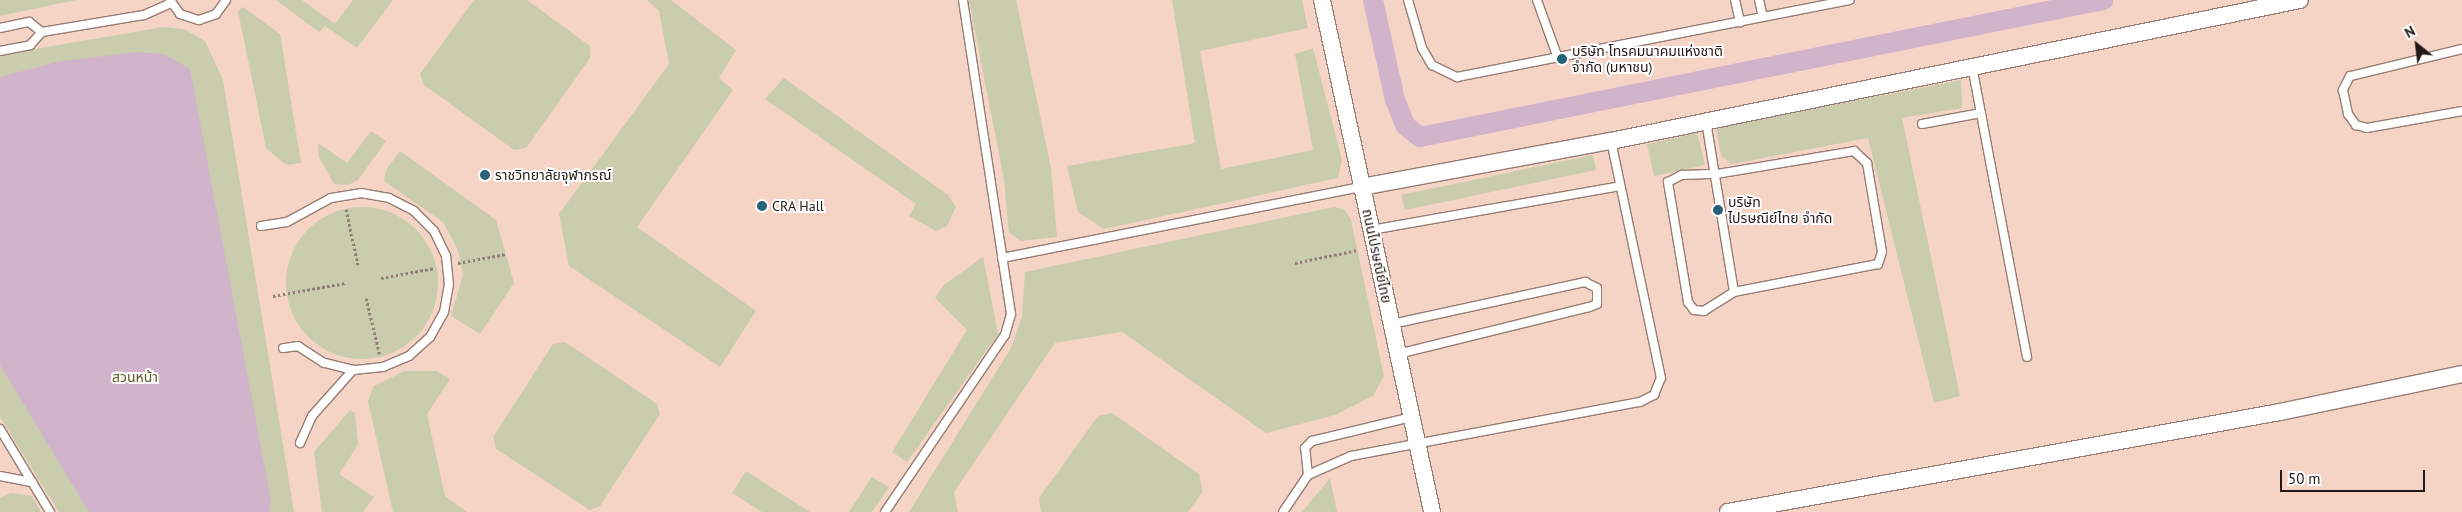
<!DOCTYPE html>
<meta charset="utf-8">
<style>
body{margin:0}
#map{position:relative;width:2462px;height:512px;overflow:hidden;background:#fbe0d6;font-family:"PT Sans","Noto Sans Thai",sans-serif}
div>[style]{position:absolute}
.built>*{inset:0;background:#f5d3c5}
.green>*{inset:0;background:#c9cdae}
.round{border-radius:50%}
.water>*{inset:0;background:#d1b4cb}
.canal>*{height:20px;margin:-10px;padding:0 10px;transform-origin:10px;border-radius:10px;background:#d1b4cb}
.path>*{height:3px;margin-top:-1.5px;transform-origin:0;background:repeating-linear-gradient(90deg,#917e77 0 2.5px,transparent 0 5px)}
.roads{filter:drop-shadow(1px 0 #957d73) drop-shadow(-1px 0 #957d73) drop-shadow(0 1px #957d73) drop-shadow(0 -1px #957d73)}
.service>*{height:8px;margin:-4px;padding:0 4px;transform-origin:4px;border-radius:4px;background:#fff}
.minor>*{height:16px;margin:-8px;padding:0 8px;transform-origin:8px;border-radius:8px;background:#fff}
.dots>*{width:14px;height:14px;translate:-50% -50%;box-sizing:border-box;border:2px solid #fff;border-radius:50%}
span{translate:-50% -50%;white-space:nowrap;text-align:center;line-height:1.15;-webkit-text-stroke:4px #fff;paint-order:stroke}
.poi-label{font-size:14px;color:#221915}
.left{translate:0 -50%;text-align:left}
.street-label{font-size:14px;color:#221915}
.park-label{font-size:14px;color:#585b26}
.north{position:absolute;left:2392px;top:20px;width:50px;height:50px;-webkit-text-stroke:4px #fff;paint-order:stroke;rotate:331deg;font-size:14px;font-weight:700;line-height:20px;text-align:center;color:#221915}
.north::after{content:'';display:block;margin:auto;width:18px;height:22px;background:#221915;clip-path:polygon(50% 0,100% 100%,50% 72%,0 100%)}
.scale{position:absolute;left:2280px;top:470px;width:145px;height:22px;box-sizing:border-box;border:2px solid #221915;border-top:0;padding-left:6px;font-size:15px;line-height:18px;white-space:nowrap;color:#221915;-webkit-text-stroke:4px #fff;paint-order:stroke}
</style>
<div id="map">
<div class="built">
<i style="clip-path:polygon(77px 0,2462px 0,2462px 512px,0 512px,0 16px)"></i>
</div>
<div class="green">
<i style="clip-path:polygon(0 0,77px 0,0 16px)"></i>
<i style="clip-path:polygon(276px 0,302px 0,335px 24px,353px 0,393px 0,357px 48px,325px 26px,319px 32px)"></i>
<i style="clip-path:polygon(474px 0,527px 0,590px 46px,590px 58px,526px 148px,514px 150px,424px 85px,420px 74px)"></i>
<i style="clip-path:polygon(647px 0,671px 0,736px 50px,719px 78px,733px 90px,637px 227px,756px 311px,720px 367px,569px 266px,559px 214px,669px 64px,659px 11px)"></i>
<i style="clip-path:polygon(969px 0,1016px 0,1051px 168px,1057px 237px,1020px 241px,1009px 232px,1004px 180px)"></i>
<i style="clip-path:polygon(1172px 0,1302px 0,1308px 28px,1200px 51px,1221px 169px,1313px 150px,1295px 54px,1313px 48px,1342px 160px,1338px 178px,1104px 229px,1078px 212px,1067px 166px,1195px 143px)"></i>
<i style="clip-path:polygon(243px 7px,280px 34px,301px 163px,286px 165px,266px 148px,238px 11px)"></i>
<i style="clip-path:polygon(163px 27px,184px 29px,205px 41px,223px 80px,294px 512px,59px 512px,0 417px,0 55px)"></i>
<i style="clip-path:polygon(784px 78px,948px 195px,956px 207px,947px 226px,936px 231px,909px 216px,916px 204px,765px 99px)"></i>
<i style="clip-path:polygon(1961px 80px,1962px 108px,1902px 118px,1960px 396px,1934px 403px,1868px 138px,1732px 164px,1721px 156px,1716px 128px)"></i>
<i style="clip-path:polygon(371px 131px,386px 141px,358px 180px,348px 185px,334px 184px,319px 157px,318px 143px,347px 163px)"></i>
<i style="clip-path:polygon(1697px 133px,1705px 165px,1654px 176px,1647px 144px)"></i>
<i style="clip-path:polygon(400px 151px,496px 220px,514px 283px,480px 334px,451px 316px,463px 275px,458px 250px,443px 222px,384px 181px,386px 170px)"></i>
<i style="clip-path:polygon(1593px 155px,1596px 170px,1405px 210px,1401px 195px)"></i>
<i class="round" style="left:286px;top:207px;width:152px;height:152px"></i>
<i style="clip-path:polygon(1334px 207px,1344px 209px,1351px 220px,1384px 376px,1373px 396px,1335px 415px,1266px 433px,1122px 332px,1055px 343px,954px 492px,958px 512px,909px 512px,1011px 348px,1022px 317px,1025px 272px)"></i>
<i style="clip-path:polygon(983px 257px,998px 334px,907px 462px,892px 452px,967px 330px,935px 298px,944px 285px)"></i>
<i style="clip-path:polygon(565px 342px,657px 404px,660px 414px,600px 506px,590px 510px,496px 449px,493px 437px,553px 344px)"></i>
<i style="clip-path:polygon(405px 371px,437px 371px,450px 379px,427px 414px,445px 496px,467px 512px,393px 512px,368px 401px,374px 386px)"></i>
<i style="clip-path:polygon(350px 410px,355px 413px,358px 445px,339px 474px,374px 497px,363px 512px,322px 512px,314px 452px)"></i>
<i style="clip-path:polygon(1112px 413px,1199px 474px,1203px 491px,1188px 512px,1041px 512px,1039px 498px,1098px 416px)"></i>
<i style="clip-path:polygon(746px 471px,810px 512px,762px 512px,732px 493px)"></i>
<i style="clip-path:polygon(872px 477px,889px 487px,872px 512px,849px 512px)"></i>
<i style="clip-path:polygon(1330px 478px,1337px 512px,1302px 512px,1303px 511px)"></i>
<i style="clip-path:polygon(11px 493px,32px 496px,41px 512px,0 512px,0 498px)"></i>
</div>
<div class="water">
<i style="clip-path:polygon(138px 52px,164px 54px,190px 69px,271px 501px,269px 512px,89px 512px,0 365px,0 77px,61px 61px)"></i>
</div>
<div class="canal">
<i style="left:1373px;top:0;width:102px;rotate:77.6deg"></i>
<i style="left:1395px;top:100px;width:27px;rotate:68deg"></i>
<i style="left:1405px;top:125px;width:19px;rotate:39deg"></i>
<i style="left:1420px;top:137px;width:697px;rotate:-11.34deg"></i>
</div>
<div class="path">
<i style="left:346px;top:209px;width:57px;rotate:77.9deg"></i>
<i style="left:458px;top:263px;width:49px;rotate:-10.6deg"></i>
<i style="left:1295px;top:263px;width:64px;rotate:-11.7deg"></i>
<i style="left:381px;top:278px;width:55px;rotate:-10.5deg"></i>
<i style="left:273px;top:296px;width:73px;rotate:-10.2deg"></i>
<i style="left:366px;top:298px;width:60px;rotate:76.4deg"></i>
</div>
<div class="roads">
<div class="service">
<i style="left:170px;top:0;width:17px;rotate:54deg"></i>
<i style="left:180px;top:14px;width:20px;rotate:18deg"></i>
<i style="left:199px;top:20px;width:18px;rotate:-19deg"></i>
<i style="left:216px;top:14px;width:17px;rotate:-54deg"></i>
<i style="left:1408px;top:0;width:50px;rotate:73.7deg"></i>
<i style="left:1422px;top:48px;width:20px;rotate:60deg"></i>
<i style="left:1432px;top:65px;width:28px;rotate:26deg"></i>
<i style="left:1457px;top:77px;width:400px;rotate:-11.1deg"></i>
<i style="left:1537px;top:0;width:62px;rotate:70.1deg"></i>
<i style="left:1735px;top:0;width:23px;rotate:77deg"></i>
<i style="left:1759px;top:0;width:17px;rotate:77deg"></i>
<i style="left:0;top:28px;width:30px;rotate:-12deg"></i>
<i style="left:29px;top:22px;width:16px;rotate:38deg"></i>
<i style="left:2462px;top:49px;width:115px;rotate:166.4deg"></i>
<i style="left:2350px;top:76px;width:16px;rotate:117deg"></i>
<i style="left:2343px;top:90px;width:25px;rotate:78deg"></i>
<i style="left:2348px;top:114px;width:14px;rotate:54deg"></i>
<i style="left:2356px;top:125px;width:11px;rotate:15deg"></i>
<i style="left:2367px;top:128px;width:97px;rotate:-10.1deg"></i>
<i style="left:0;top:51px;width:31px;rotate:-11deg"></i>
<i style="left:30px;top:45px;width:18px;rotate:-47deg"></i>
<i style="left:42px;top:32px;width:103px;rotate:-9.5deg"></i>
<i style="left:144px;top:15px;width:30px;rotate:-24deg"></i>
<i style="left:1972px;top:66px;width:296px;rotate:79.3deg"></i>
<i style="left:1706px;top:121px;width:173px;rotate:80.7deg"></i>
<i style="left:1922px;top:124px;width:60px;rotate:-10.6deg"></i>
<i style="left:1854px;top:151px;width:18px;rotate:43deg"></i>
<i style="left:1867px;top:163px;width:90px;rotate:80.4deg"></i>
<i style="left:1882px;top:252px;width:13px;rotate:108deg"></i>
<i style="left:1878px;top:264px;width:147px;rotate:169deg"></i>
<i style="left:1734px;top:292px;width:36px;rotate:148deg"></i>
<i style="left:1704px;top:311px;width:10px;rotate:-174deg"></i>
<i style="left:1694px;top:310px;width:10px;rotate:-127deg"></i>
<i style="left:1688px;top:302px;width:122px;rotate:-99.5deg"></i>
<i style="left:1668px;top:182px;width:16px;rotate:-27deg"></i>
<i style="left:1682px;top:175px;width:35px;rotate:-2deg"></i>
<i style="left:1717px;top:174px;width:139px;rotate:-9.5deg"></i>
<i style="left:261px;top:226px;width:26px;rotate:-9deg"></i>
<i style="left:287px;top:222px;width:50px;rotate:-28.6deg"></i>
<i style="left:331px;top:198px;width:30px;rotate:-9deg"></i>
<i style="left:361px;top:193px;width:28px;rotate:10deg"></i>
<i style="left:389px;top:198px;width:28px;rotate:27deg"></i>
<i style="left:414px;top:211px;width:28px;rotate:45deg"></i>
<i style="left:434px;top:231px;width:28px;rotate:64deg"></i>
<i style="left:446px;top:256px;width:28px;rotate:84deg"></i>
<i style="left:449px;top:284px;width:28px;rotate:100deg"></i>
<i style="left:444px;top:312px;width:29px;rotate:119deg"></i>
<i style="left:430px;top:337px;width:28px;rotate:138deg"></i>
<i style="left:409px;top:356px;width:28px;rotate:157deg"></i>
<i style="left:383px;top:367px;width:30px;rotate:174deg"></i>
<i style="left:353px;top:370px;width:30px;rotate:-166deg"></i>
<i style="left:324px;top:363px;width:31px;rotate:-147deg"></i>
<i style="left:298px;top:346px;width:15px;rotate:172deg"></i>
<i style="left:1371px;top:230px;width:253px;rotate:-10deg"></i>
<i style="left:1002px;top:258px;width:367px;rotate:-11.2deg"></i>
<i style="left:1392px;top:324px;width:198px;rotate:-12.3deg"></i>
<i style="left:1585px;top:282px;width:13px;rotate:27deg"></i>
<i style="left:1597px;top:288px;width:16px;rotate:90deg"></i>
<i style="left:1597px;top:304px;width:9px;rotate:159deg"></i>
<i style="left:1589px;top:307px;width:197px;rotate:166.2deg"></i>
<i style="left:0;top:429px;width:97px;rotate:58.9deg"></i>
<i style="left:300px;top:443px;width:30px;rotate:-66deg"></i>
<i style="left:312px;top:416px;width:62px;rotate:-48.3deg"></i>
<i style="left:1308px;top:475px;width:27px;rotate:-96deg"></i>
<i style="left:1305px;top:448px;width:10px;rotate:-45deg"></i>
<i style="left:1312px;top:441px;width:103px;rotate:-13.5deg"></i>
<i style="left:0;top:476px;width:33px;rotate:11deg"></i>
<i style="left:885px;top:512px;width:214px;rotate:-55.9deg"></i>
<i style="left:1005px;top:335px;width:22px;rotate:-74deg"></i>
<i style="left:1011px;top:314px;width:318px;rotate:-98.7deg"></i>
<i style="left:1283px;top:512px;width:45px;rotate:-56deg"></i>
<i style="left:1308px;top:475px;width:47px;rotate:-23.8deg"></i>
<i style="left:1351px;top:456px;width:294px;rotate:-10.6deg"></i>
<i style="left:1640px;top:402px;width:16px;rotate:-27deg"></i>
<i style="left:1654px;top:395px;width:18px;rotate:-68deg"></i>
<i style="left:1661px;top:378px;width:242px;rotate:-101.9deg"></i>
</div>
<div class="minor">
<i style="left:1322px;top:0;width:524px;rotate:77.87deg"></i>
<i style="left:1362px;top:187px;width:253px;rotate:-10.5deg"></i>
<i style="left:1611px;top:141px;width:703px;rotate:-11.57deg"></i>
<i style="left:1728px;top:512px;width:561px;rotate:-10.27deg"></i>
<i style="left:2280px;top:412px;width:186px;rotate:-11.8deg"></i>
</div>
</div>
<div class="dots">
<i style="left:1562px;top:59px;background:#266079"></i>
<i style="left:485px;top:175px;background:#266079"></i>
<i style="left:762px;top:206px;background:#266079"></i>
<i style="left:1718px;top:210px;background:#266079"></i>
</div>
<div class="poi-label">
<span class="left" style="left:1572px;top:59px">บริษัท โทรคมนาคมแห่งชาติ<br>จำกัด (มหาชน)</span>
<span class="left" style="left:495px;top:175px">ราชวิทยาลัยจุฬาภรณ์</span>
<span class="left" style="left:1728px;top:210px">บริษัท<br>ไปรษณีย์ไทย จำกัด</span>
<span class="left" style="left:772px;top:206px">CRA Hall</span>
</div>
<div class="street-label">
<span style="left:1377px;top:256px;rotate:78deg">ถนนไปรษณีย์ไทย</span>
</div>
<div class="park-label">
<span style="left:135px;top:377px">สวนหน้า</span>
</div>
<div class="north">N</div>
<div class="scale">50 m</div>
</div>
